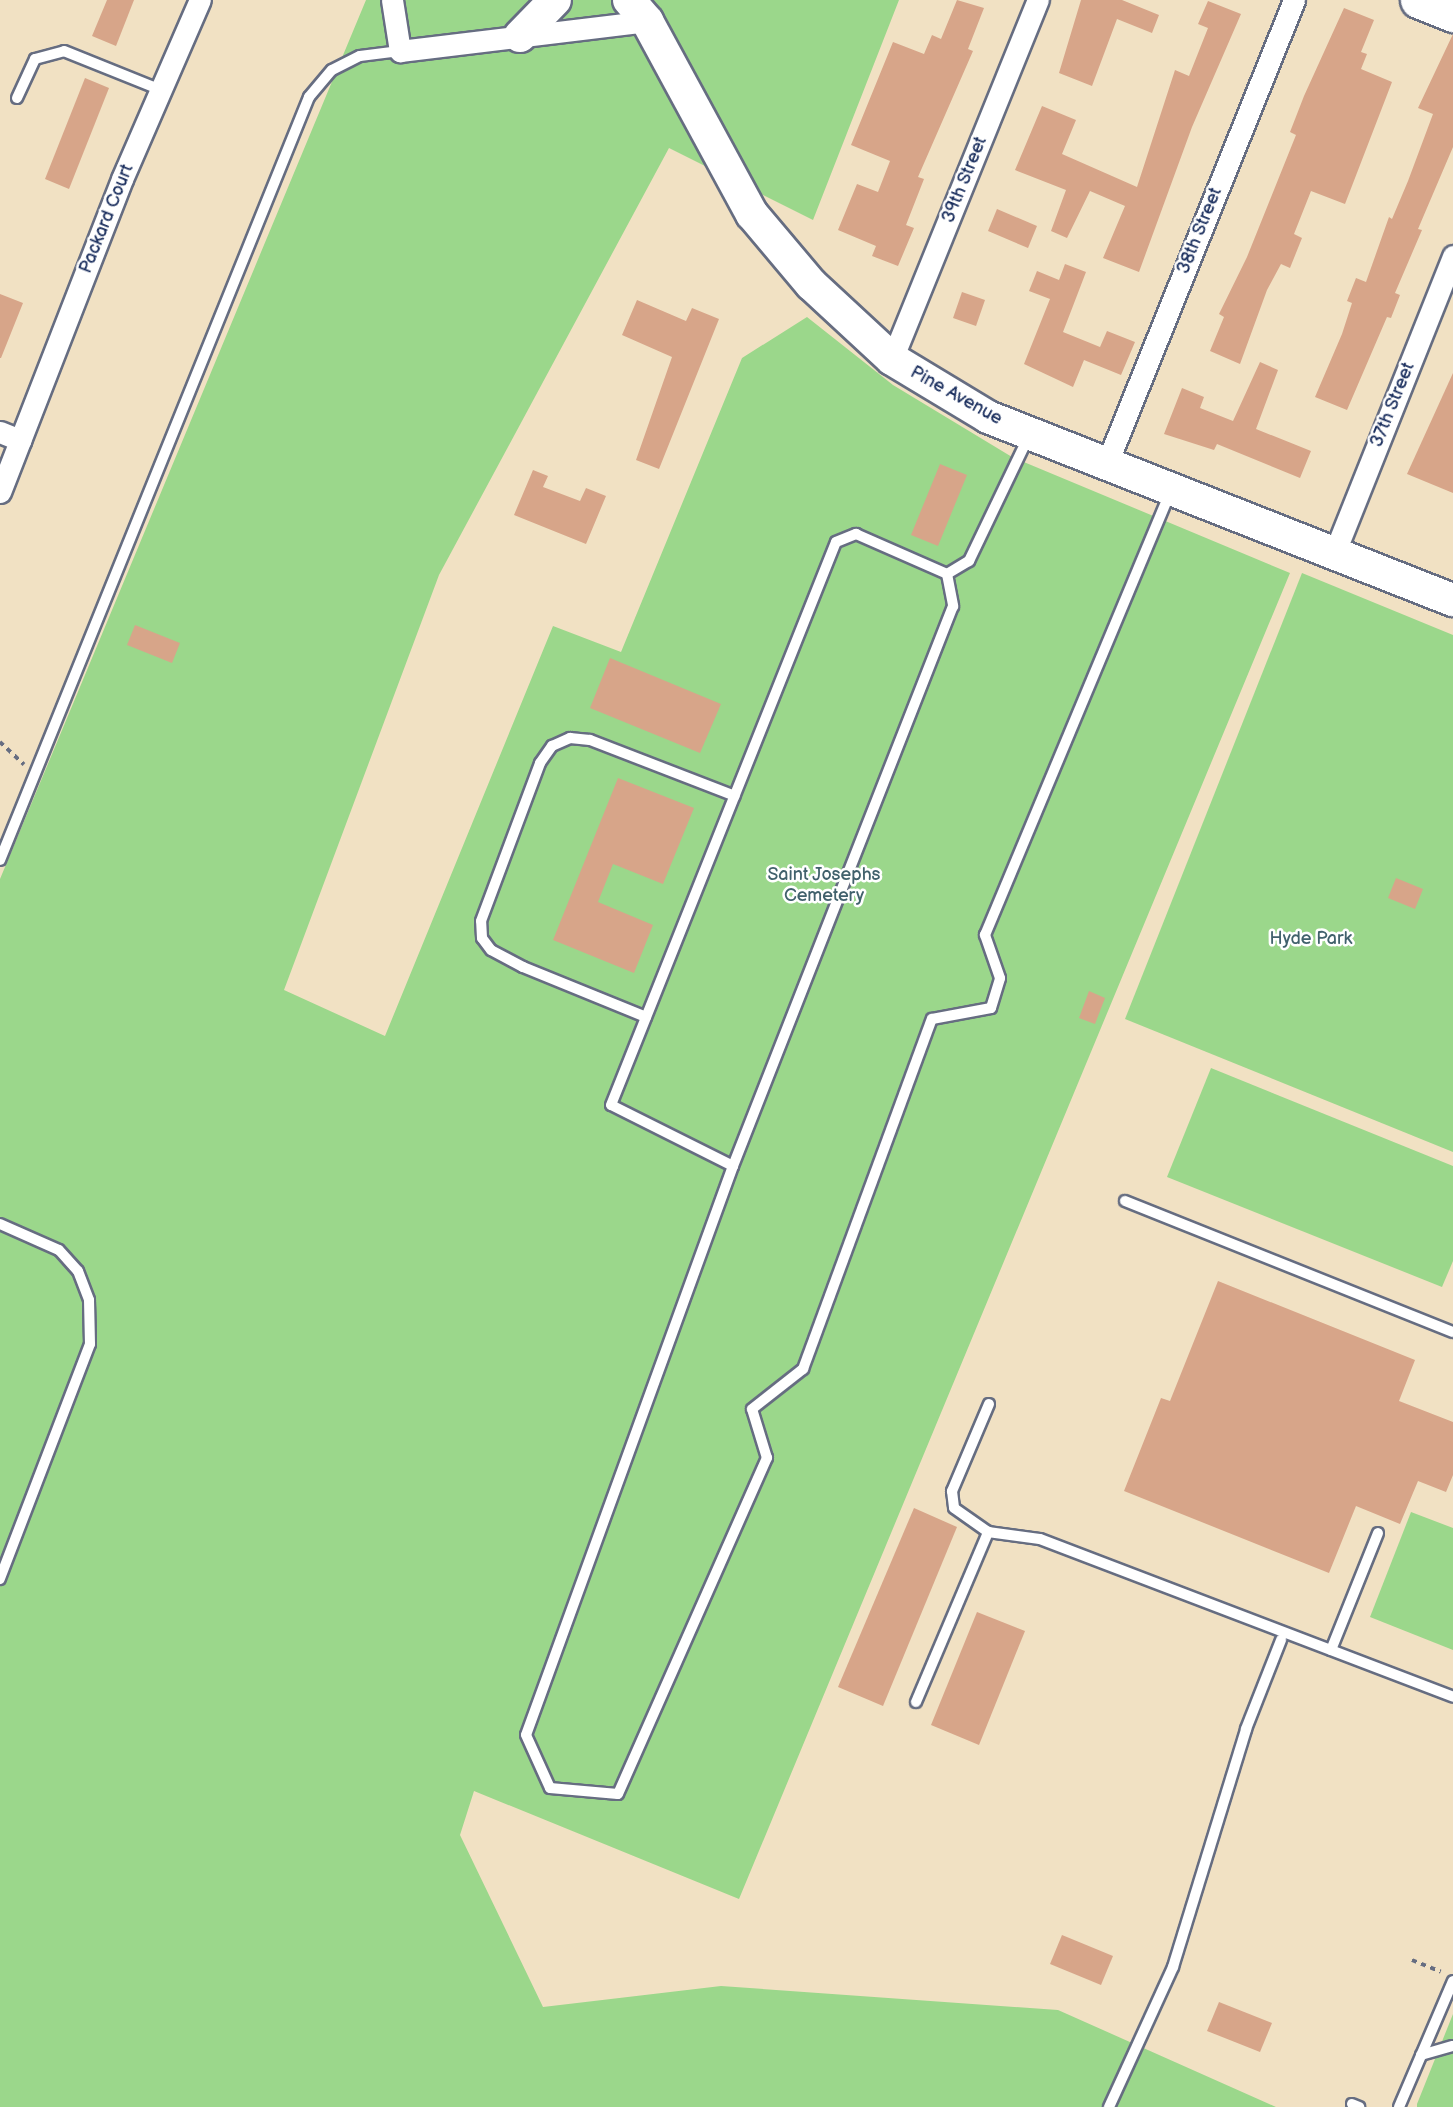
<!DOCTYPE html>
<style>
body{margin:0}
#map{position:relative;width:1453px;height:2107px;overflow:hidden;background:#f1e1c3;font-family:"Balsamiq Sans",sans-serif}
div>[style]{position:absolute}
.green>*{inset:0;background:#9bd78b}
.building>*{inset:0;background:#d7a589}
.path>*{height:3.5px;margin-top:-1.75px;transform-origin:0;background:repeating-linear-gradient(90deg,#666d81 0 5px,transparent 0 10px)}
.roads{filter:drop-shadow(2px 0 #666d81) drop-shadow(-2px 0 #666d81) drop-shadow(0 2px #666d81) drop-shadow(0 -2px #666d81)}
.service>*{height:10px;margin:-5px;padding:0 5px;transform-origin:5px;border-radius:5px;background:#fff}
.minor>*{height:21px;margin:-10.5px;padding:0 10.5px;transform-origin:10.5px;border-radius:10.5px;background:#fff}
.secondary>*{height:32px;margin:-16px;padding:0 16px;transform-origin:16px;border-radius:16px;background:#fff}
.primary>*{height:35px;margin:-17.5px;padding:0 17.5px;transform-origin:17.5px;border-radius:17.5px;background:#fff}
span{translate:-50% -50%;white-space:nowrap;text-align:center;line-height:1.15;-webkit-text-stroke:5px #fff;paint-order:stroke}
.street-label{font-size:18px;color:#1b2f5e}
.park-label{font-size:18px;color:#41616c}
</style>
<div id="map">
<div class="green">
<i style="clip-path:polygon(366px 0,899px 0,813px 220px,669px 148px,439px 575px,284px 990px,385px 1036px,553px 626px,621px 652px,742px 358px,807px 317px,893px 385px,1012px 457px,1290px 573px,739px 1899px,474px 1791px,460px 1835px,543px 2007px,721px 1986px,1058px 2010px,1276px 2107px,0 2107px,0 879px)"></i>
<i style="clip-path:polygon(1302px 573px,1453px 635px,1453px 1152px,1125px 1019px)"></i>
<i style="clip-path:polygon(1211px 1068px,1453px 1166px,1453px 1261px,1442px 1287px,1167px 1177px)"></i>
<i style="clip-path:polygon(1411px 1512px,1453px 1528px,1453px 1650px,1370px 1617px)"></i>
<i style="clip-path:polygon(1453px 2014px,1453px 2107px,1417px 2107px,1417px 2104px)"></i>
</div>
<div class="building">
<i style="clip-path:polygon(107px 0,134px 0,116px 46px,92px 36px)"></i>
<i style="clip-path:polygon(957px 0,984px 8px,968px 49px,973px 51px,918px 177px,924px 179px,906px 225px,914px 228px,898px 266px,872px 256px,876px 246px,838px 230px,857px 184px,878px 192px,890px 161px,851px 145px,893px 42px,924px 54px,932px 35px,941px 39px)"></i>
<i style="clip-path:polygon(1081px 0,1122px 0,1159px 15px,1152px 33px,1117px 19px,1092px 86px,1059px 73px)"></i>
<i style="clip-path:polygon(1208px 1px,1241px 14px,1192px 127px,1139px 272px,1103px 258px,1125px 206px,1090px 191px,1067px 238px,1051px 231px,1066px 190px,1015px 170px,1042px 106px,1076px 120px,1062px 154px,1137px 187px,1175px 70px,1189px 76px,1208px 28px,1198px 24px)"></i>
<i style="clip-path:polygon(1344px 8px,1374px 20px,1361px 52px,1367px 54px,1361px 69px,1392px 82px,1345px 204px,1311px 191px,1294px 234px,1302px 238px,1290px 268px,1281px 264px,1267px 290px,1240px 364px,1210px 351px,1224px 317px,1219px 314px,1247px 257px,1296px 135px,1290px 132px,1304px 96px)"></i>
<i style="clip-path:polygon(1453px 34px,1453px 147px,1418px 229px,1422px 230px,1395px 293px,1400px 295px,1391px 318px,1387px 317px,1347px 410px,1315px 397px,1342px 334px,1352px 303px,1347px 301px,1356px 278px,1366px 282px,1389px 217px,1392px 219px,1408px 181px,1433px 114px,1418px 108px)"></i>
<i style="clip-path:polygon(85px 78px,109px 88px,69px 189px,45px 179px)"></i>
<i style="clip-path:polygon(997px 209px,1037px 226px,1028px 248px,988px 231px)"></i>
<i style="clip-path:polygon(1065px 264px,1086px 272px,1063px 332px,1100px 347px,1107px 331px,1135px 342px,1121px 375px,1084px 360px,1073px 387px,1024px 364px,1050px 299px,1029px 291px,1037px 271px,1059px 280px)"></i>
<i style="clip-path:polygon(962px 292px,985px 300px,976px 326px,953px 318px)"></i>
<i style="clip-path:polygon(0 294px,23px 303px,1px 358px,0 358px)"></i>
<i style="clip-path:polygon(637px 300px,686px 321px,692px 308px,719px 319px,659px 469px,636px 460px,672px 357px,622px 335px)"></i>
<i style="clip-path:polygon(1260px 362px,1278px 370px,1256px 429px,1311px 451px,1300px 478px,1217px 444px,1214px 450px,1164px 434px,1182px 388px,1204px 397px,1200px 408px,1233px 421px)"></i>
<i style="clip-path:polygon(1453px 373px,1453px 493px,1407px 474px)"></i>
<i style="clip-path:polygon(940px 464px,967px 475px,938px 546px,911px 535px)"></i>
<i style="clip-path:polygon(533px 470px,548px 476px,543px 487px,580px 501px,586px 488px,606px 496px,586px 544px,514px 515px)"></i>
<i style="clip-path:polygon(135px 625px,180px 643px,172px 663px,127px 645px)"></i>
<i style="clip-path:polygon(610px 658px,721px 704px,700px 753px,590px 708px)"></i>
<i style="clip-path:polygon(618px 778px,694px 808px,663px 884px,613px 864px,598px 902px,653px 925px,634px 973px,553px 940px)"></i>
<i style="clip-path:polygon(1396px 878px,1423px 889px,1415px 909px,1388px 898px)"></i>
<i style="clip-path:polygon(1089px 991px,1105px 998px,1095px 1024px,1079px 1018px)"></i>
<i style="clip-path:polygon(1218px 1281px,1415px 1360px,1399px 1401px,1453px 1422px,1453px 1475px,1446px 1492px,1418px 1481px,1400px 1524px,1356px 1506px,1329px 1573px,1124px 1491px,1161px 1398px,1170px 1401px)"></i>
<i style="clip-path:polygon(914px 1508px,957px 1527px,883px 1706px,838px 1687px)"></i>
<i style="clip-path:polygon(977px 1612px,1025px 1631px,979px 1745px,931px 1725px)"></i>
<i style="clip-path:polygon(1062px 1935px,1113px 1956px,1101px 1985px,1050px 1964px)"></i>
<i style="clip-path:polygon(1219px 2002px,1272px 2023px,1260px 2052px,1207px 2031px)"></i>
</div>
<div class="path">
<i style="left:0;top:742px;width:33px;rotate:43deg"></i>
<i style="left:1412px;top:1960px;width:31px;rotate:22deg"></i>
</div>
<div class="roads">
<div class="service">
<i style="left:17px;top:98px;width:43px;rotate:-65.2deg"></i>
<i style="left:35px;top:59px;width:30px;rotate:-15deg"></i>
<i style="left:64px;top:51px;width:105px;rotate:21.9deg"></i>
<i style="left:947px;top:574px;width:33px;rotate:79deg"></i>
<i style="left:953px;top:606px;width:602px;rotate:111.45deg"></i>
<i style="left:733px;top:1166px;width:136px;rotate:-153.4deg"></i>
<i style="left:611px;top:1105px;width:606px;rotate:-68.22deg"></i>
<i style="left:836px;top:542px;width:22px;rotate:-22deg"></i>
<i style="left:856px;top:534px;width:99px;rotate:23.7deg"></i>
<i style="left:947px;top:574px;width:26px;rotate:-31deg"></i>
<i style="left:969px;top:561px;width:139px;rotate:-64.4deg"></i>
<i style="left:0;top:860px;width:823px;rotate:-67.95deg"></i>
<i style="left:309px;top:97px;width:35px;rotate:-50deg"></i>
<i style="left:332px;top:70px;width:31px;rotate:-27deg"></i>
<i style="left:360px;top:56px;width:40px;rotate:-7.1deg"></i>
<i style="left:646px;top:1017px;width:133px;rotate:-157.9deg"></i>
<i style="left:523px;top:967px;width:36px;rotate:-152deg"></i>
<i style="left:491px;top:950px;width:15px;rotate:-127deg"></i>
<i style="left:482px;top:938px;width:17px;rotate:-93deg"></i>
<i style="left:481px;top:921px;width:169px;rotate:-69.5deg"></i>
<i style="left:540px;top:763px;width:21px;rotate:-55deg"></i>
<i style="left:552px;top:746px;width:20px;rotate:-24deg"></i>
<i style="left:570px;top:738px;width:20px;rotate:6deg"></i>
<i style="left:590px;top:740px;width:155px;rotate:21.1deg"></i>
<i style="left:733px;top:1166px;width:605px;rotate:109.99deg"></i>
<i style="left:526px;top:1735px;width:58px;rotate:65.6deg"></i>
<i style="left:550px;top:1788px;width:68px;rotate:5deg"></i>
<i style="left:618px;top:1794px;width:368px;rotate:-66.1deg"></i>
<i style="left:767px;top:1458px;width:51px;rotate:-107deg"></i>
<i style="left:752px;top:1409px;width:65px;rotate:-38.1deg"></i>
<i style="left:803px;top:1369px;width:373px;rotate:-69.8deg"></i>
<i style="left:932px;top:1019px;width:60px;rotate:-10.6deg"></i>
<i style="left:991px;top:1008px;width:31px;rotate:-73deg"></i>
<i style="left:1000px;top:978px;width:46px;rotate:-109.2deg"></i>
<i style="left:985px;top:935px;width:479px;rotate:-67.3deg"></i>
<i style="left:1125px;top:1201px;width:353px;rotate:21.8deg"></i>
<i style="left:0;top:1224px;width:64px;rotate:23.8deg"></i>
<i style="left:59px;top:1250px;width:28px;rotate:48deg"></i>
<i style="left:78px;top:1271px;width:31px;rotate:69deg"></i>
<i style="left:89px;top:1300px;width:44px;rotate:88.7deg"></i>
<i style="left:90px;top:1344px;width:252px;rotate:111deg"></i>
<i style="left:989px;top:1404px;width:95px;rotate:113deg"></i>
<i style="left:952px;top:1491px;width:17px;rotate:83deg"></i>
<i style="left:954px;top:1508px;width:42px;rotate:35.2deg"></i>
<i style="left:988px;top:1532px;width:52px;rotate:7.7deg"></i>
<i style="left:1040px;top:1539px;width:442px;rotate:20.9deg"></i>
<i style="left:1331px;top:1650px;width:126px;rotate:-68.1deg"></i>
<i style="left:916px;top:1702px;width:185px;rotate:-67deg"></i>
<i style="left:1421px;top:2055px;width:33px;rotate:-16deg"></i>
<i style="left:1352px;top:2104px;width:8px;rotate:23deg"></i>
<i style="left:1109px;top:2107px;width:154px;rotate:-65.4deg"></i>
<i style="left:1173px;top:1967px;width:249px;rotate:-72.9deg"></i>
<i style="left:1246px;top:1729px;width:96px;rotate:-68.5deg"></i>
<i style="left:1399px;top:2107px;width:137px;rotate:-66.8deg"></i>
</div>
<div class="minor">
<i style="left:392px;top:0;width:52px;rotate:81.1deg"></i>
<i style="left:400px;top:51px;width:249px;rotate:-6.9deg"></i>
<i style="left:892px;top:359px;width:388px;rotate:-67.9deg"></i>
<i style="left:0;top:432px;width:22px;rotate:22deg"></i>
<i style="left:1107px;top:463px;width:499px;rotate:-68deg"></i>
<i style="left:0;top:492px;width:336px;rotate:-68.7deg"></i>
<i style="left:122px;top:179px;width:195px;rotate:-66.5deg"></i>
<i style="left:1334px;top:554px;width:321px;rotate:-68.2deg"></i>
</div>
<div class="secondary">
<i style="left:629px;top:0;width:28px;rotate:49deg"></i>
<i style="left:647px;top:21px;width:220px;rotate:61.5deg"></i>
<i style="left:752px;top:214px;width:92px;rotate:49.9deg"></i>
<i style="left:811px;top:284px;width:110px;rotate:42.8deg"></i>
<i style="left:892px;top:359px;width:112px;rotate:31.1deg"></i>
<i style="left:988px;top:417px;width:500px;rotate:21.5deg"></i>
<i style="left:520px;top:36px;width:50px;rotate:-45.8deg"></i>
</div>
<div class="primary">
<i style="left:1418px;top:0;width:38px;rotate:22deg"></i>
</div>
</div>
<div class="street-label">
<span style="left:965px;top:180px;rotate:-68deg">39th Street</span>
<span style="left:107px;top:219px;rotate:-68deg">Packard Court</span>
<span style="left:1200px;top:231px;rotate:-68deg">38th Street</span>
<span style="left:956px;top:396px;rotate:29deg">Pine Avenue</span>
<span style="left:1393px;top:405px;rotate:-68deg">37th Street</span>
</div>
<div class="park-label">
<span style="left:824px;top:886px">Saint Josephs<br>Cemetery</span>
<span style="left:1311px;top:939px">Hyde Park</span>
</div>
</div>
